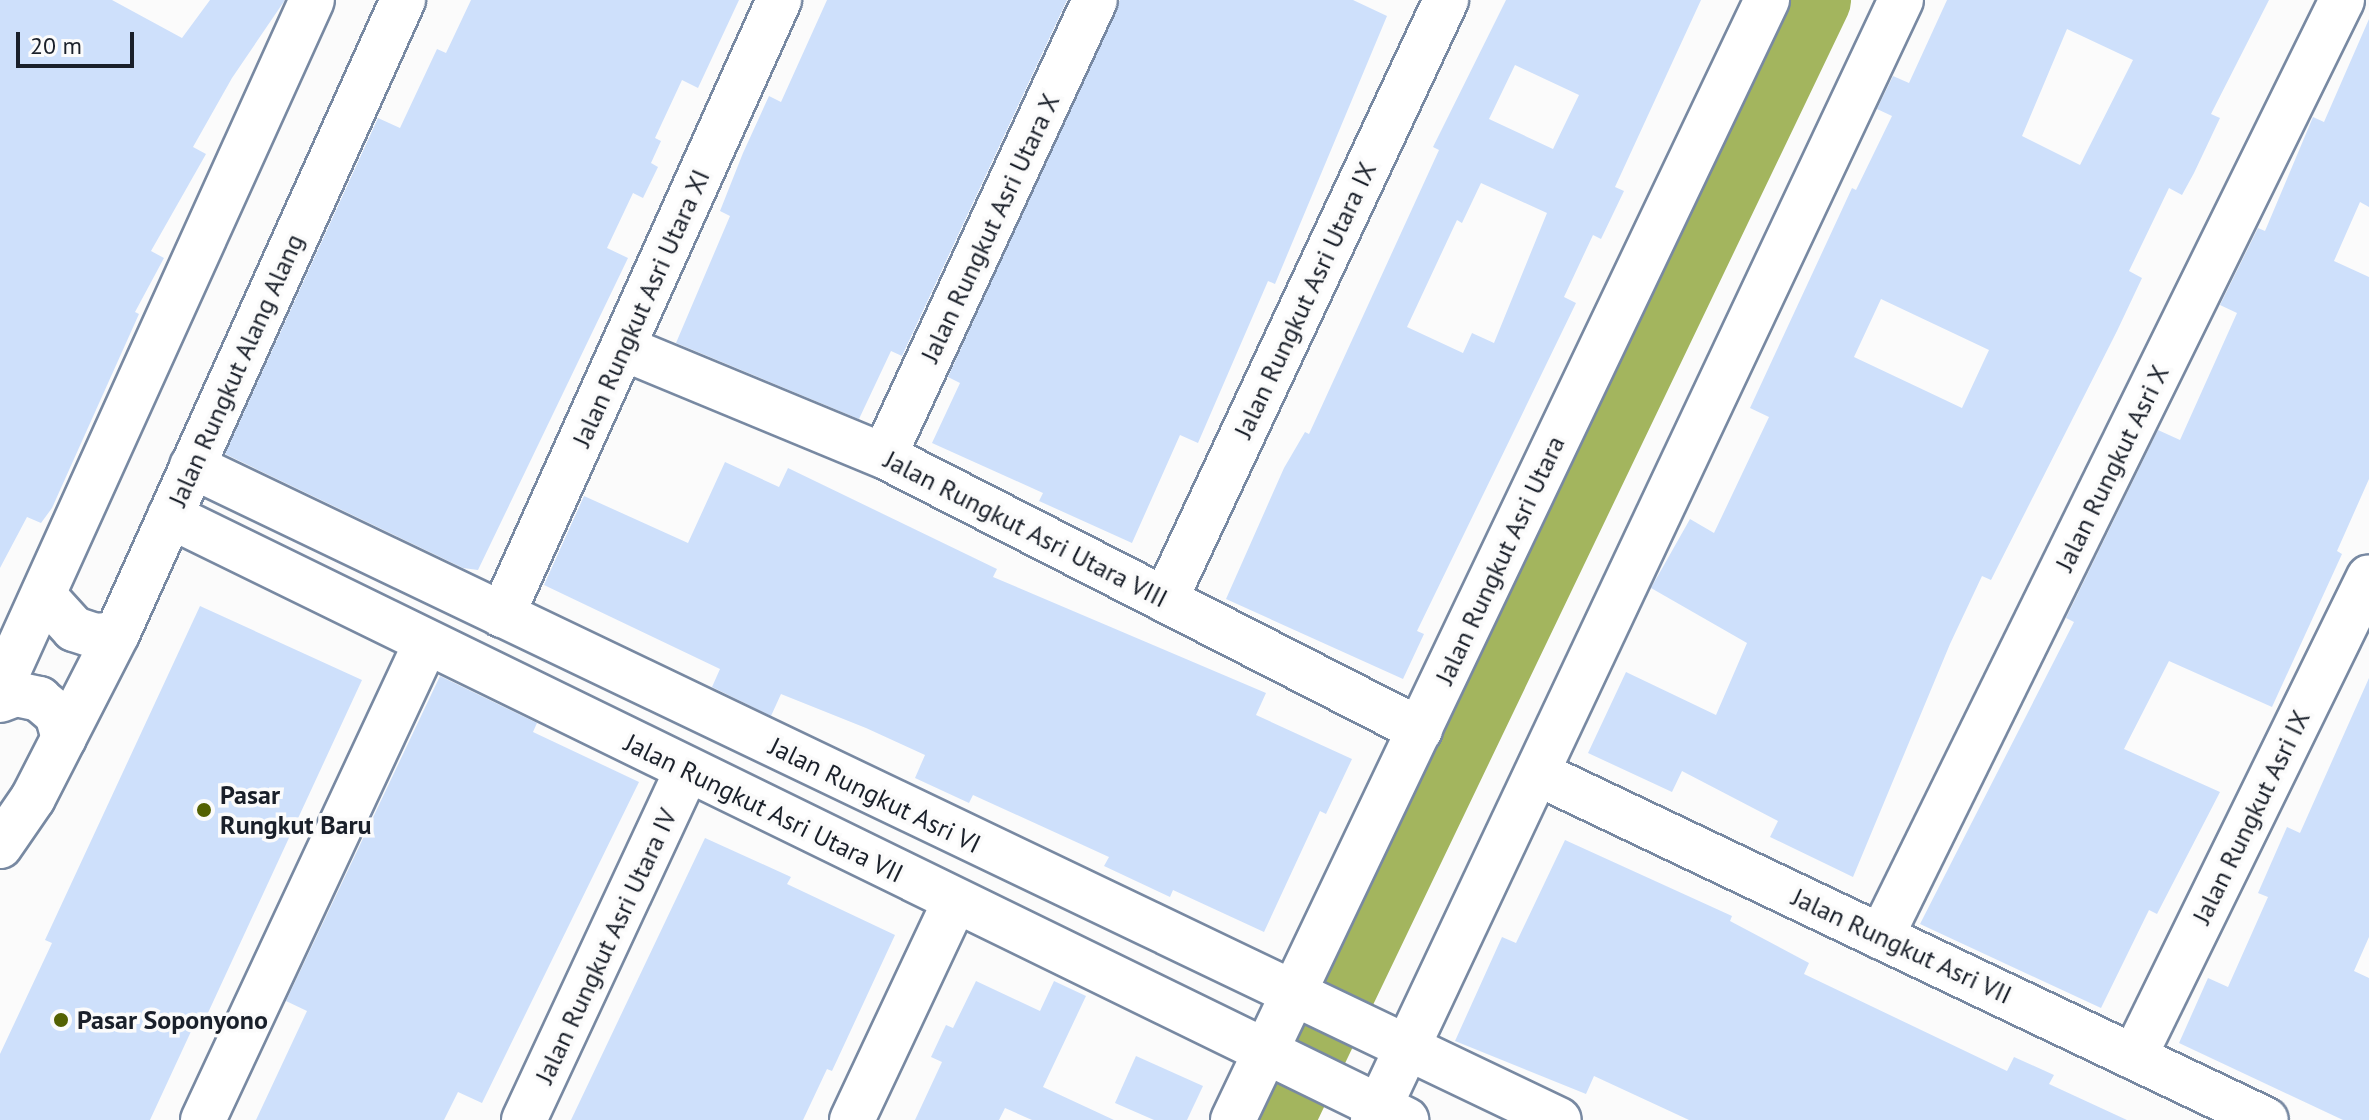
<!DOCTYPE html>
<style>
body{margin:0}
#map{position:relative;width:2369px;height:1120px;overflow:hidden;background:#fbfbfb;font-family:"PT Sans",sans-serif}
div>[style]{position:absolute}
.river>*{height:70px;margin:-35px;padding:0 35px;transform-origin:35px;border-radius:35px;background:#a3b55e}
.building>*{inset:0;background:#cee0fb}
.roads{filter:drop-shadow(2px 0 #7889a2) drop-shadow(-2px 0 #7889a2) drop-shadow(0 2px #7889a2) drop-shadow(0 -2px #7889a2)}
.minor>*{height:44px;margin:-22px;padding:0 22px;transform-origin:22px;border-radius:22px;background:#fff}
.tertiary>*{height:44px;margin:-22px;padding:0 22px;transform-origin:22px;border-radius:22px;background:#fff}
.dots>*{width:22px;height:22px;translate:-50% -50%;box-sizing:border-box;border:4px solid #fbfbfb;border-radius:50%}
span{translate:-50% -50%;white-space:nowrap;text-align:center;line-height:1.15;-webkit-text-stroke:7px #fbfbfb;paint-order:stroke}
.street-label{font-size:26px;color:#1a202a}
.poi-label{font-size:26px;color:#1a202a;font-weight:700}
.left{translate:0 -50%;text-align:left}
.scale{position:absolute;left:16px;top:32px;width:118px;height:36px;box-sizing:border-box;border:4px solid #1a202a;border-top:0;padding-left:10px;font-size:24px;line-height:28px;white-space:nowrap;color:#1a202a;-webkit-text-stroke:6px #fbfbfb;paint-order:stroke}
</style>
<div id="map">
<div class="river">
<i style="left:1279px;top:1120px;width:1242px;rotate:-64.38deg"></i>
</div>
<div class="building">
<i style="clip-path:polygon(0 0,112px 0,182px 38px,210px 0,285px 0,232px 78px,193px 147px,206px 154px,151px 251px,164px 258px,135px 312px,139px 314px,52px 508px,41px 523px,27px 517px,0 568px)"></i>
<i style="clip-path:polygon(471px 0,739px 0,698px 88px,682px 80px,655px 138px,661px 141px,651px 163px,658px 167px,643px 198px,633px 193px,607px 248px,628px 258px,478px 570px,463px 568px,225px 454px,378px 118px,400px 128px,437px 49px,446px 53px)"></i>
<i style="clip-path:polygon(827px 0,1067px 0,902px 356px,891px 351px,859px 419px,676px 343px,730px 216px,720px 211px,743px 153px,769px 96px,781px 102px)"></i>
<i style="clip-path:polygon(1120px 0,1353px 0,1387px 16px,1275px 284px,1268px 281px,1198px 443px,1180px 435px,1132px 543px,1039px 501px,1043px 493px,932px 443px,960px 383px,948px 377px)"></i>
<i style="clip-path:polygon(evenodd,1506px 0,1701px 0,1615px 187px,1624px 191px,1601px 239px,1593px 235px,1564px 297px,1576px 303px,1417px 631px,1424px 634px,1403px 679px,1226px 599px,1284px 468px,1305px 432px,1309px 434px,1439px 150px,1433px 147px,1506px 0,1515px 65px,1579px 95px,1553px 149px,1489px 119px,1515px 65px,1506px 0,1481px 183px,1547px 213px,1494px 343px,1472px 333px,1463px 353px,1407px 327px,1457px 220px,1462px 223px,1481px 183px)"></i>
<i style="clip-path:polygon(evenodd,1947px 0,2269px 0,2211px 114px,2220px 118px,2194px 173px,2182px 195px,2169px 188px,2129px 271px,2142px 278px,2117px 331px,1991px 580px,1982px 576px,1950px 644px,1853px 877px,1770px 837px,1778px 821px,1682px 771px,1672px 792px,1588px 753px,1626px 672px,1716px 715px,1747px 643px,1651px 588px,1690px 519px,1714px 533px,1769px 417px,1750px 408px,1852px 188px,1856px 190px,1892px 116px,1877px 109px,1893px 76px,1909px 83px,1947px 0,2067px 29px,2133px 60px,2080px 165px,2022px 136px,2067px 29px,1947px 0,1881px 299px,1989px 350px,1962px 408px,1854px 357px,1881px 299px)"></i>
<i style="clip-path:polygon(2369px 19px,2369px 207px,2360px 202px,2334px 261px,2369px 277px,2369px 479px,2337px 551px,2342px 554px,2272px 707px,2169px 661px,2124px 749px,2220px 792px,2157px 914px,2149px 910px,2101px 1008px,1920px 924px,2074px 622px,2066px 618px,2158px 430px,2180px 440px,2237px 313px,2220px 305px,2258px 228px,2265px 231px,2313px 117px,2324px 122px)"></i>
<i style="clip-path:polygon(725px 462px,779px 487px,788px 468px,997px 569px,993px 577px,1266px 693px,1256px 715px,1352px 759px,1326px 814px,1320px 811px,1264px 932px,1173px 890px,1170px 897px,1104px 866px,1109px 857px,973px 795px,969px 803px,915px 778px,925px 755px,866px 728px,781px 694px,771px 716px,712px 687px,720px 669px,544px 585px,584px 496px,688px 543px)"></i>
<i style="clip-path:polygon(200px 606px,362px 680px,207px 1015px,200px 1012px,150px 1120px,0 1120px,0 1054px,52px 943px,45px 940px)"></i>
<i style="clip-path:polygon(440px 676px,537px 723px,533px 732px,639px 782px,482px 1103px,458px 1092px,444px 1120px,256px 1120px,307px 1011px,286px 1001px)"></i>
<i style="clip-path:polygon(2369px 678px,2369px 937px,2354px 971px,2369px 978px,2369px 1120px,2343px 1120px,2179px 1043px,2208px 978px,2228px 987px,2268px 897px,2258px 893px,2287px 827px,2300px 833px)"></i>
<i style="clip-path:polygon(705px 838px,791px 877px,787px 884px,895px 935px,832px 1071px,827px 1069px,803px 1120px,571px 1120px)"></i>
<i style="clip-path:polygon(1565px 840px,1732px 916px,1730px 921px,1809px 963px,1804px 974px,2007px 1071px,2014px 1057px,2054px 1075px,2049px 1084px,2127px 1120px,1689px 1120px,1594px 1076px,1586px 1094px,1455px 1041px,1502px 937px,1516px 943px)"></i>
<i style="clip-path:polygon(976px 981px,1040px 1011px,1054px 981px,1086px 996px,1043px 1087px,1114px 1120px,1032px 1120px,1005px 1108px,999px 1120px,915px 1120px,942px 1062px,931px 1057px,946px 1025px,953px 1028px)"></i>
<i style="clip-path:polygon(1136px 1056px,1203px 1086px,1187px 1120px,1154px 1120px,1115px 1103px)"></i>
</div>
<div class="roads">
<div class="minor">
<i style="left:623px;top:348px;width:282px;rotate:22.5deg"></i>
<i style="left:884px;top:456px;width:602px;rotate:27.08deg"></i>
<i style="left:884px;top:456px;width:502px;rotate:-65.17deg"></i>
<i style="left:192px;top:466px;width:1515px;rotate:25.57deg"></i>
<i style="left:170px;top:516px;width:1376px;rotate:26.04deg"></i>
<i style="left:1165px;top:600px;width:663px;rotate:-64.9deg"></i>
<i style="left:502px;top:615px;width:675px;rotate:-65.75deg"></i>
<i style="left:1537px;top:773px;width:807px;rotate:25.45deg"></i>
<i style="left:1881px;top:937px;width:1044px;rotate:-63.8deg"></i>
<i style="left:2134px;top:1057px;width:534px;rotate:-63.91deg"></i>
<i style="left:203px;top:1120px;width:524px;rotate:-64.95deg"></i>
<i style="left:524px;top:1120px;width:385px;rotate:-65deg"></i>
<i style="left:852px;top:1120px;width:242px;rotate:-64.8deg"></i>
<i style="left:1233px;top:1120px;width:1241px;rotate:-64.51deg"></i>
<i style="left:1373px;top:1120px;width:1238px;rotate:-64.76deg"></i>
</div>
<div class="tertiary">
<i style="left:45px;top:597px;width:43px;rotate:47.8deg"></i>
<i style="left:74px;top:629px;width:23px;rotate:18deg"></i>
<i style="left:96px;top:636px;width:21px;rotate:-5deg"></i>
<i style="left:0;top:689px;width:756px;rotate:-65.64deg"></i>
<i style="left:0;top:700px;width:17px;rotate:-21deg"></i>
<i style="left:16px;top:694px;width:24px;rotate:12deg"></i>
<i style="left:39px;top:699px;width:23px;rotate:40deg"></i>
<i style="left:57px;top:714px;width:25px;rotate:74deg"></i>
<i style="left:0;top:846px;width:58px;rotate:-55.5deg"></i>
<i style="left:33px;top:798px;width:184px;rotate:-62.9deg"></i>
<i style="left:117px;top:634px;width:696px;rotate:-65.72deg"></i>
</div>
</div>
<div class="dots">
<i style="left:204px;top:810px;background:#536102"></i>
<i style="left:61px;top:1020px;background:#536102"></i>
</div>
<div class="street-label">
<span style="left:990px;top:228px;rotate:-65deg">Jalan Rungkut Asri Utara X</span>
<span style="left:1305px;top:300px;rotate:-65deg">Jalan Rungkut Asri Utara IX</span>
<span style="left:641px;top:308px;rotate:-66deg">Jalan Rungkut Asri Utara XI</span>
<span style="left:236px;top:370px;rotate:-66deg">Jalan Rungkut Alang Alang</span>
<span style="left:2112px;top:468px;rotate:-64deg">Jalan Rungkut Asri X</span>
<span style="left:1026px;top:529px;rotate:27deg">Jalan Rungkut Asri Utara VIII</span>
<span style="left:1500px;top:560px;rotate:-65deg">Jalan Rungkut Asri Utara</span>
<span style="left:875px;top:795px;rotate:26deg">Jalan Rungkut Asri VI</span>
<span style="left:764px;top:808px;rotate:26deg">Jalan Rungkut Asri Utara VII</span>
<span style="left:2251px;top:817px;rotate:-64deg">Jalan Rungkut Asri IX</span>
<span style="left:606px;top:946px;rotate:-65deg">Jalan Rungkut Asri Utara IV</span>
<span style="left:1902px;top:946px;rotate:25deg">Jalan Rungkut Asri VII</span>
</div>
<div class="poi-label">
<span class="left" style="left:220px;top:810px">Pasar<br>Rungkut Baru</span>
<span class="left" style="left:77px;top:1020px">Pasar Soponyono</span>
</div>
<div class="scale">20 m</div>
</div>
